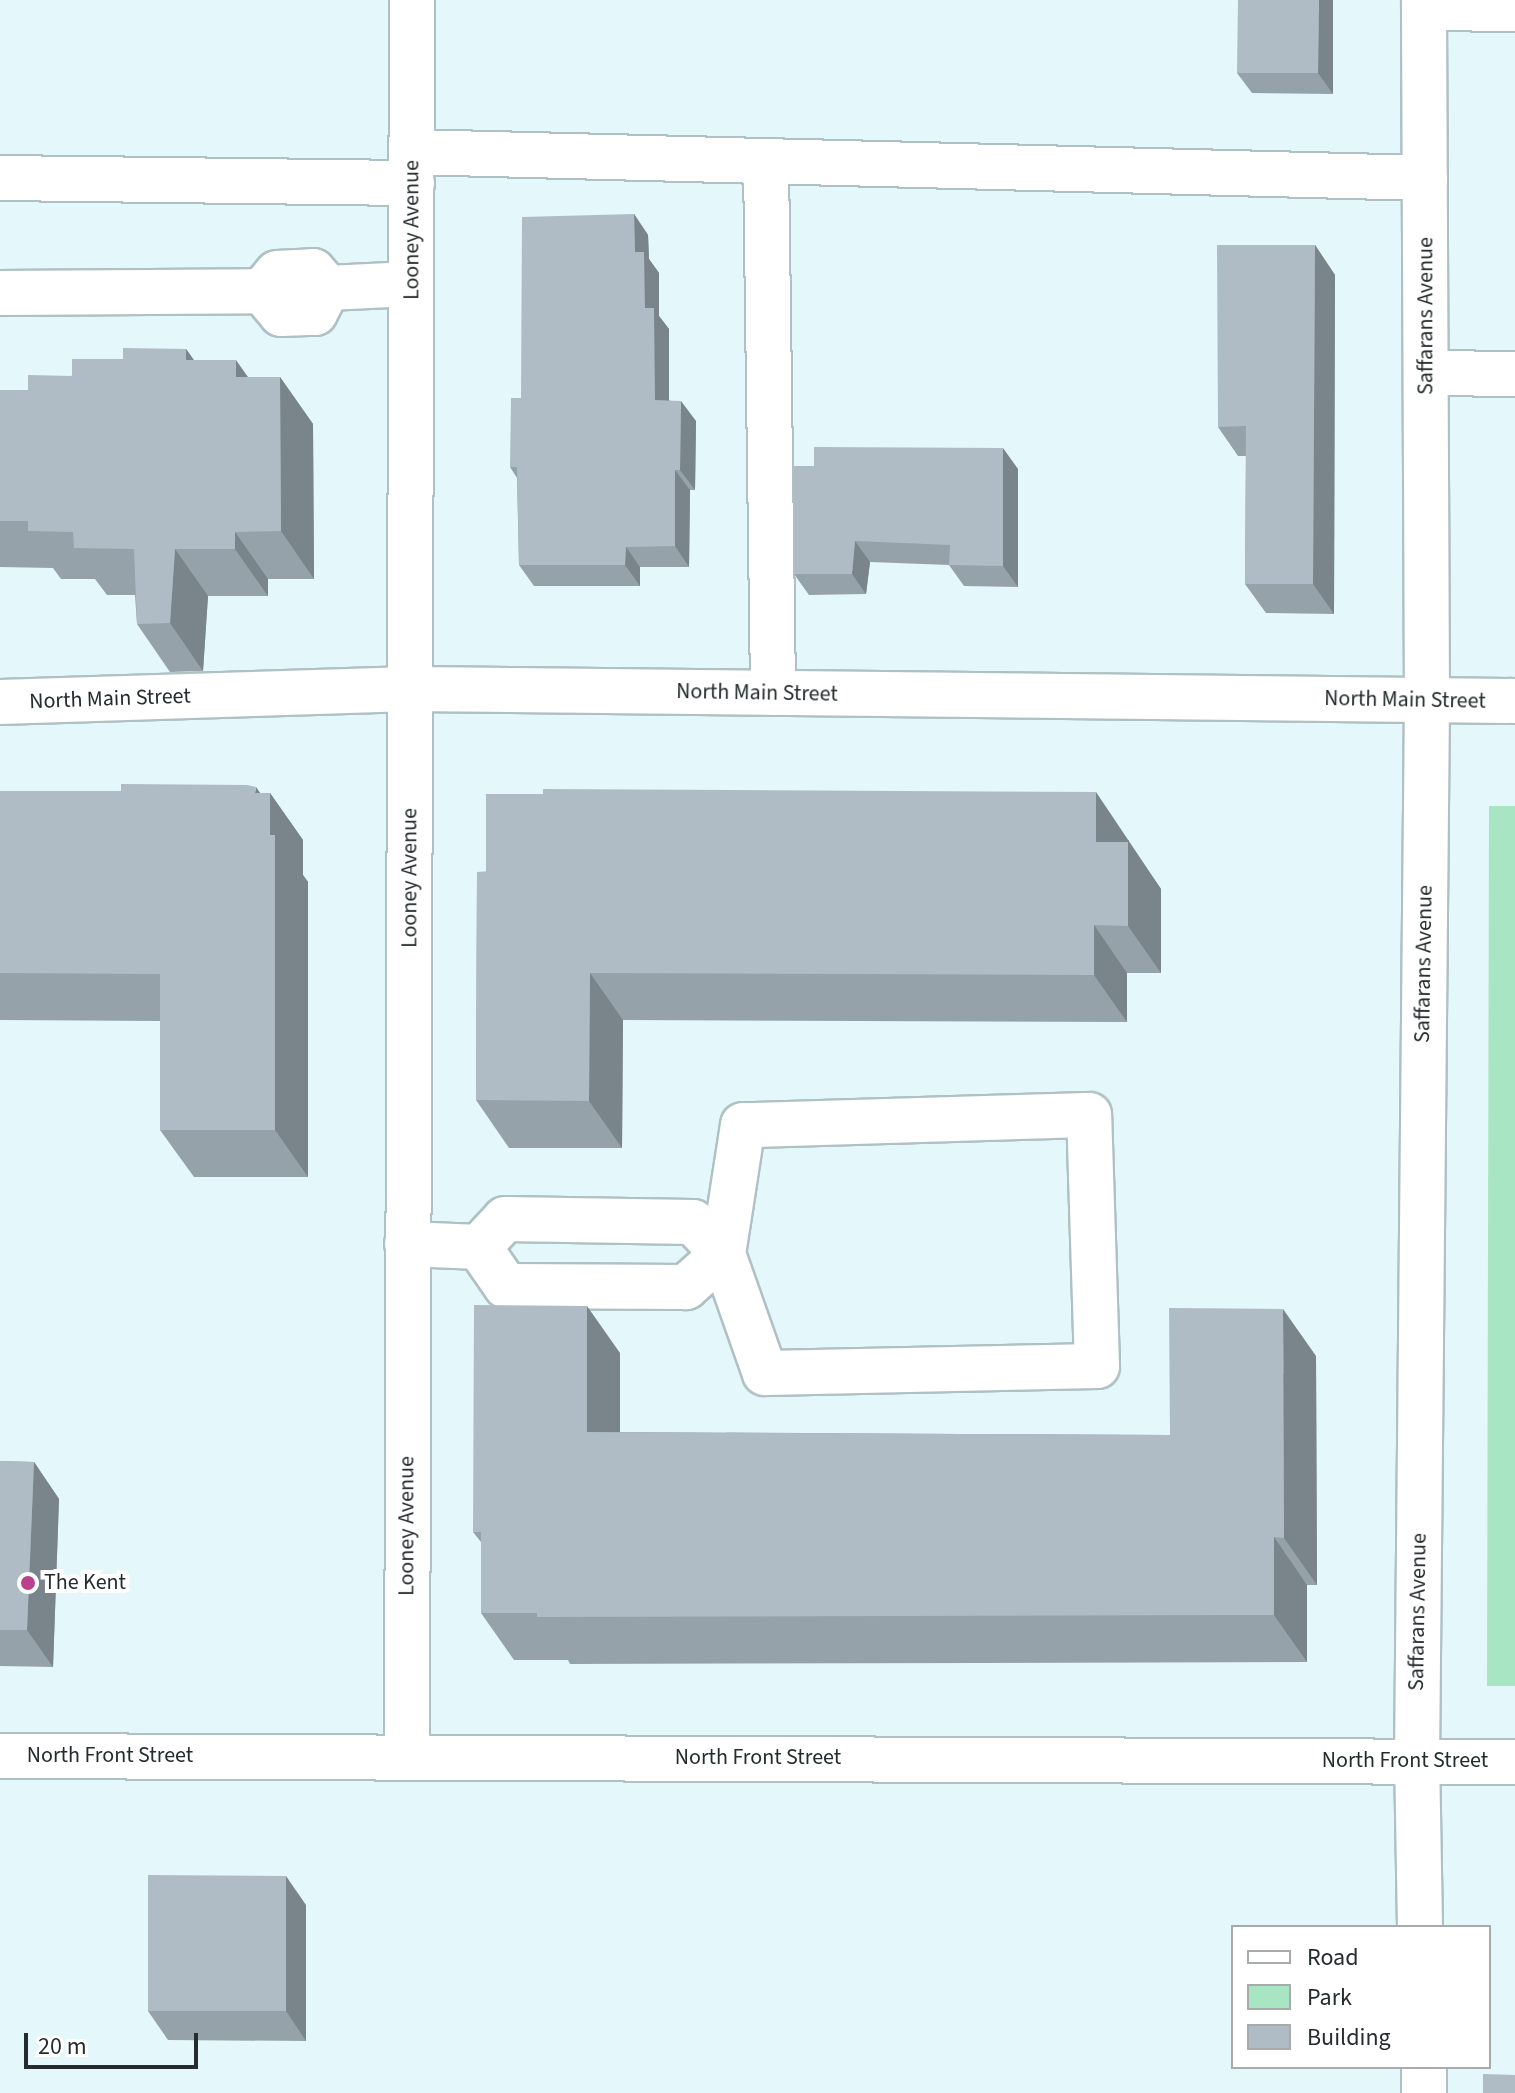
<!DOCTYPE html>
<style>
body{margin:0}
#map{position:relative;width:1515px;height:2093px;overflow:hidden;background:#e4f7fb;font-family:"Source Sans 3",sans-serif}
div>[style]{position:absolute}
.green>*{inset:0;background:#a8e5c2}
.roads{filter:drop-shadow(2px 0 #b0c1c5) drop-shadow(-2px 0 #b0c1c5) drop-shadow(0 2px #b0c1c5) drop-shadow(0 -2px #b0c1c5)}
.minor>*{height:44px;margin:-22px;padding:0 22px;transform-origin:22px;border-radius:22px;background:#fff}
.wall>*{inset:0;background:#96a2aa}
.shaded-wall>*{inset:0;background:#7a848b}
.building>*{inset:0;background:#afbcc6}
.dots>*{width:22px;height:22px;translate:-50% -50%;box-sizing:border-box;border:4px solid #fff;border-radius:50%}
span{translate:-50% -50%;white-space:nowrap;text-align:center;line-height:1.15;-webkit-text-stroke:8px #fff;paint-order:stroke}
.street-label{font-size:22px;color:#252c2d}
.poi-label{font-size:22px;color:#252c2d}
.left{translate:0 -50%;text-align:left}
.legend{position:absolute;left:1231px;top:1925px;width:260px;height:144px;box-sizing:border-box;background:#fff;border:2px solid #a8abab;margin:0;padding:10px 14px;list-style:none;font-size:24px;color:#252c2d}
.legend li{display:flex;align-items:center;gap:16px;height:40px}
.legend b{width:40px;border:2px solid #a8abab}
.scale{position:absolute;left:24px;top:2033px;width:174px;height:36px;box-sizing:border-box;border:4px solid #252c2d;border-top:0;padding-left:10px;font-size:24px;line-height:28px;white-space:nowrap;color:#252c2d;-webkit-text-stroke:6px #fff;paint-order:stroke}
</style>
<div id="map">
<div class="green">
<i style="clip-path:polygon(1489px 806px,1515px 806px,1515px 1686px,1487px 1686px)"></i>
</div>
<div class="roads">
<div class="minor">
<i style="left:1424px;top:8px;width:91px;rotate:0.6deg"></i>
<i style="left:412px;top:152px;width:1013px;rotate:1.47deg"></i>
<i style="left:766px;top:162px;width:531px;rotate:89.24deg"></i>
<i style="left:0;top:178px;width:412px;rotate:0.7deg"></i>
<i style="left:328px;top:288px;width:83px;rotate:-2.8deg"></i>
<i style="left:262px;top:291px;width:30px;rotate:50deg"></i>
<i style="left:281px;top:314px;width:34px;rotate:-2deg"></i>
<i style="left:315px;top:313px;width:28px;rotate:-63deg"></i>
<i style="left:0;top:293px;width:262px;rotate:-0.4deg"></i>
<i style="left:262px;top:291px;width:23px;rotate:-50deg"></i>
<i style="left:277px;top:273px;width:36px;rotate:-3deg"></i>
<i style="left:313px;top:271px;width:23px;rotate:49deg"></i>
<i style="left:1426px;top:373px;width:89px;rotate:0.6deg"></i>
<i style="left:0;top:702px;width:411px;rotate:-1.8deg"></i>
<i style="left:411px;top:689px;width:1104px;rotate:0.62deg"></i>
<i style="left:407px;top:1244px;width:72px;rotate:2.4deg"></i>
<i style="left:479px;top:1247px;width:38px;rotate:-47deg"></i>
<i style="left:505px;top:1219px;width:188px;rotate:0.9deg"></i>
<i style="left:693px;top:1222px;width:44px;rotate:46.8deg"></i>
<i style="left:723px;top:1254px;width:126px;rotate:70.6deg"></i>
<i style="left:765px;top:1373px;width:332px;rotate:-1.2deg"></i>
<i style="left:1097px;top:1366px;width:251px;rotate:-91.8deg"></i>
<i style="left:1089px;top:1115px;width:346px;rotate:178.3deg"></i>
<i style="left:743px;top:1125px;width:131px;rotate:98.8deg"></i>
<i style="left:723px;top:1254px;width:50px;rotate:138.3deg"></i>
<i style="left:686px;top:1287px;width:180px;rotate:-179.7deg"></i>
<i style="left:506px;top:1286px;width:47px;rotate:-124.7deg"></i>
<i style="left:0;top:1756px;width:1515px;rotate:0.23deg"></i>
<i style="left:407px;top:1756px;width:1756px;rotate:-89.84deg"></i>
<i style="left:1420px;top:1927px;width:165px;rotate:-91deg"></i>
<i style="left:1417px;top:1762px;width:1062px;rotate:-89.46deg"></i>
<i style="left:1427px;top:700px;width:700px;rotate:-90.25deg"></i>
<i style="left:1424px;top:2067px;width:26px;rotate:90deg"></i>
</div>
</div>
<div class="wall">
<i style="clip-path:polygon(1333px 0,1333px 94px,1252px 93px,1237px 73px)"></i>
<i style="clip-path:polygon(634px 214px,648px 235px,649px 259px,659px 273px,659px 316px,669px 329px,669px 400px,696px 421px,695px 490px,690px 490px,689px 567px,640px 567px,640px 586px,534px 586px,519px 565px,517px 478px,510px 467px,521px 398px)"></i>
<i style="clip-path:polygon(1315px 245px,1335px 275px,1334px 614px,1266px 613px,1245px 584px,1246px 456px,1238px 456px,1218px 427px)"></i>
<i style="clip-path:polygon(186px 349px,194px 360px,248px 377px,280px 377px,313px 424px,314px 579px,268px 579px,268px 596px,208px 596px,203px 671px,170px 672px,137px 624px,135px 595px,107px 595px,95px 579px,61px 579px,53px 568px,0 567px,0 390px,28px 390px,123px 359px)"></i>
<i style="clip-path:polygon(814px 466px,1018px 469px,1018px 587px,964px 586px,949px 565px,870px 562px,866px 594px,809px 595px,794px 574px)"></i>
<i style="clip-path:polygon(0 791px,270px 793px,303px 840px,303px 875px,308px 882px,308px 1177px,194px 1177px,160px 1130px,160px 1021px,0 1020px)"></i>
<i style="clip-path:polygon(1129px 840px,1129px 843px,1161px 889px,1161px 973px,1127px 973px,1127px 1022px,623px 1020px,622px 1148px,509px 1148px,476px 1100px,477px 872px)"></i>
<i style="clip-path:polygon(620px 1353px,620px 1432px,960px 1434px,1170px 1435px,1316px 1356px,1317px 1585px,1307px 1585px,1307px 1662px,570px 1664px,568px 1660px,514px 1660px,481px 1613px,481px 1542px,473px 1532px)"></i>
<i style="clip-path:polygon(0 1461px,34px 1462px,59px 1499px,53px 1667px,0 1666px)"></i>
<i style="clip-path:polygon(306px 1905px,306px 2041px,168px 2040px,148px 2011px)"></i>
</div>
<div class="shaded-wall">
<i style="clip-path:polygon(1319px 0,1333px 0,1333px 94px,1318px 73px)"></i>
<i style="clip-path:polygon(634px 214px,648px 235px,649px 259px,659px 273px,659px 316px,669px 329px,669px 421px,655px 400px,645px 308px,635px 252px)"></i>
<i style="clip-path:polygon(1315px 245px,1335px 275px,1334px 614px,1313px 584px)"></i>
<i style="clip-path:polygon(186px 349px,219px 396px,186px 360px)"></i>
<i style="clip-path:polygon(236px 360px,269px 407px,236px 377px)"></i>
<i style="clip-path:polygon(280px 377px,313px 424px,314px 579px,281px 531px)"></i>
<i style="clip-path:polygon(681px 401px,696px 421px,695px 490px,680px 470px)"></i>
<i style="clip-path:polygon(1003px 448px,1018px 469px,1018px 587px,1003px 566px)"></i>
<i style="clip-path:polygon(675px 470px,690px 490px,689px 567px,675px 546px)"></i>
<i style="clip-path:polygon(235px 532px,268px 579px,268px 596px,235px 549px)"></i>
<i style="clip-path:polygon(855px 541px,870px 562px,866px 594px,852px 574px)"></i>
<i style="clip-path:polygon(626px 547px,640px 567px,640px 586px,625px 565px)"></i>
<i style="clip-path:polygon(175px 549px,208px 596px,203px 671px,170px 623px)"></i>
<i style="clip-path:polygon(256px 787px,270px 807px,270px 793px,303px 840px,303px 875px,308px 882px,308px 1177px,275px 1130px,270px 835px,255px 793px)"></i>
<i style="clip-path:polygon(1096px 792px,1161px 889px,1161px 973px,1128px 926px,1096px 842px)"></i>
<i style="clip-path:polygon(1094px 925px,1127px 973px,1127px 1022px,1094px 975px)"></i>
<i style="clip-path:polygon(590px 973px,623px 1020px,622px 1148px,589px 1101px)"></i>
<i style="clip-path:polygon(587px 1306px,620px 1353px,620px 1479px,587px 1432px)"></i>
<i style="clip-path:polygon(1283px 1309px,1316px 1356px,1317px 1585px,1284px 1538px)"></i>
<i style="clip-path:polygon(34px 1462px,59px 1499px,53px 1667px,27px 1630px)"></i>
<i style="clip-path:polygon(1274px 1537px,1307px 1585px,1307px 1662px,1274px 1615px)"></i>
<i style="clip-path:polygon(286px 1876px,306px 1905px,306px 2041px,286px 2011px)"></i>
</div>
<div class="building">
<i style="clip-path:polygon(1238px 0,1319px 0,1318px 73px,1237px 73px)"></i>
<i style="clip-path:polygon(634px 214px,635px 252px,644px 252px,645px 308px,654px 308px,655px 400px,681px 401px,680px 470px,675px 470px,675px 546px,626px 547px,625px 565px,519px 565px,517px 467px,510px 467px,511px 398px,521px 398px,522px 217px)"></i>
<i style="clip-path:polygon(1217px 245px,1315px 245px,1313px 584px,1245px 584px,1246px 426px,1218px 427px)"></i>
<i style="clip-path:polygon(123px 348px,186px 349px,186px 360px,236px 360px,236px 377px,280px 377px,281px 531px,235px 532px,235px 549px,175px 549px,170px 623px,137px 624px,134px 549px,74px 548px,73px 532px,28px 531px,28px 521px,0 521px,0 390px,28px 390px,28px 375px,72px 376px,72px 359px,123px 359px)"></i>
<i style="clip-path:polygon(814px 447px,1003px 448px,1003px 566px,949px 565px,950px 545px,855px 541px,852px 574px,794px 574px,794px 466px,814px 466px)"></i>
<i style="clip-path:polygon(121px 784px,247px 785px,256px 787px,255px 793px,270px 793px,270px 835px,275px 835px,275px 1130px,160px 1130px,160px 974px,0 973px,0 791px,121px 791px)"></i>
<i style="clip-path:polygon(543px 789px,1096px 792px,1096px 842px,1128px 842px,1128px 926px,1094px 925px,1094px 975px,590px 973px,589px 1101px,476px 1100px,477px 872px,486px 872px,486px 794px,543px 794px)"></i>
<i style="clip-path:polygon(474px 1305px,587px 1306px,587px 1432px,960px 1434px,1170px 1435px,1169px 1308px,1283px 1309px,1284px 1538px,1274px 1537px,1274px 1615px,537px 1617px,537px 1613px,481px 1613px,481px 1532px,473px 1532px)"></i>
<i style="clip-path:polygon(0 1461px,34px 1462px,27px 1630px,0 1630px)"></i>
<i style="clip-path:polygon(148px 1875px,286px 1876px,286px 2011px,148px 2011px)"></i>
<i style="clip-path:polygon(1483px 2074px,1515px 2075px,1515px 2093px,1483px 2093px)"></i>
</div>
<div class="dots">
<i style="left:28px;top:1583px;background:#bd408e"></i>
</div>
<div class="street-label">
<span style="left:412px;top:230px;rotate:-90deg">Looney Avenue</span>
<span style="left:1426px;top:316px;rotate:-90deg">Saffarans Avenue</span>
<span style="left:757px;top:693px;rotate:1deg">North Main Street</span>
<span style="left:110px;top:699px;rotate:-2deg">North Main Street</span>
<span style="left:1405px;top:700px;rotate:1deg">North Main Street</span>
<span style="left:410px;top:878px;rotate:-90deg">Looney Avenue</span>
<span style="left:1424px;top:964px;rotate:-89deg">Saffarans Avenue</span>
<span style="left:407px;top:1526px;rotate:-90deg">Looney Avenue</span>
<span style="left:1418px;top:1612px;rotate:-89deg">Saffarans Avenue</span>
<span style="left:110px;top:1756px">North Front Street</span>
<span style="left:758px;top:1758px">North Front Street</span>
<span style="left:1405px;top:1761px">North Front Street</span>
</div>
<div class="poi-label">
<span class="left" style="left:44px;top:1583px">The Kent</span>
</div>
<ul class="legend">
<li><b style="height:10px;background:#fff"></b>Road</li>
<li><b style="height:22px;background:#a8e5c2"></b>Park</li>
<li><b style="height:22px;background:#afbcc6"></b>Building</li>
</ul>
<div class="scale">20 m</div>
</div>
